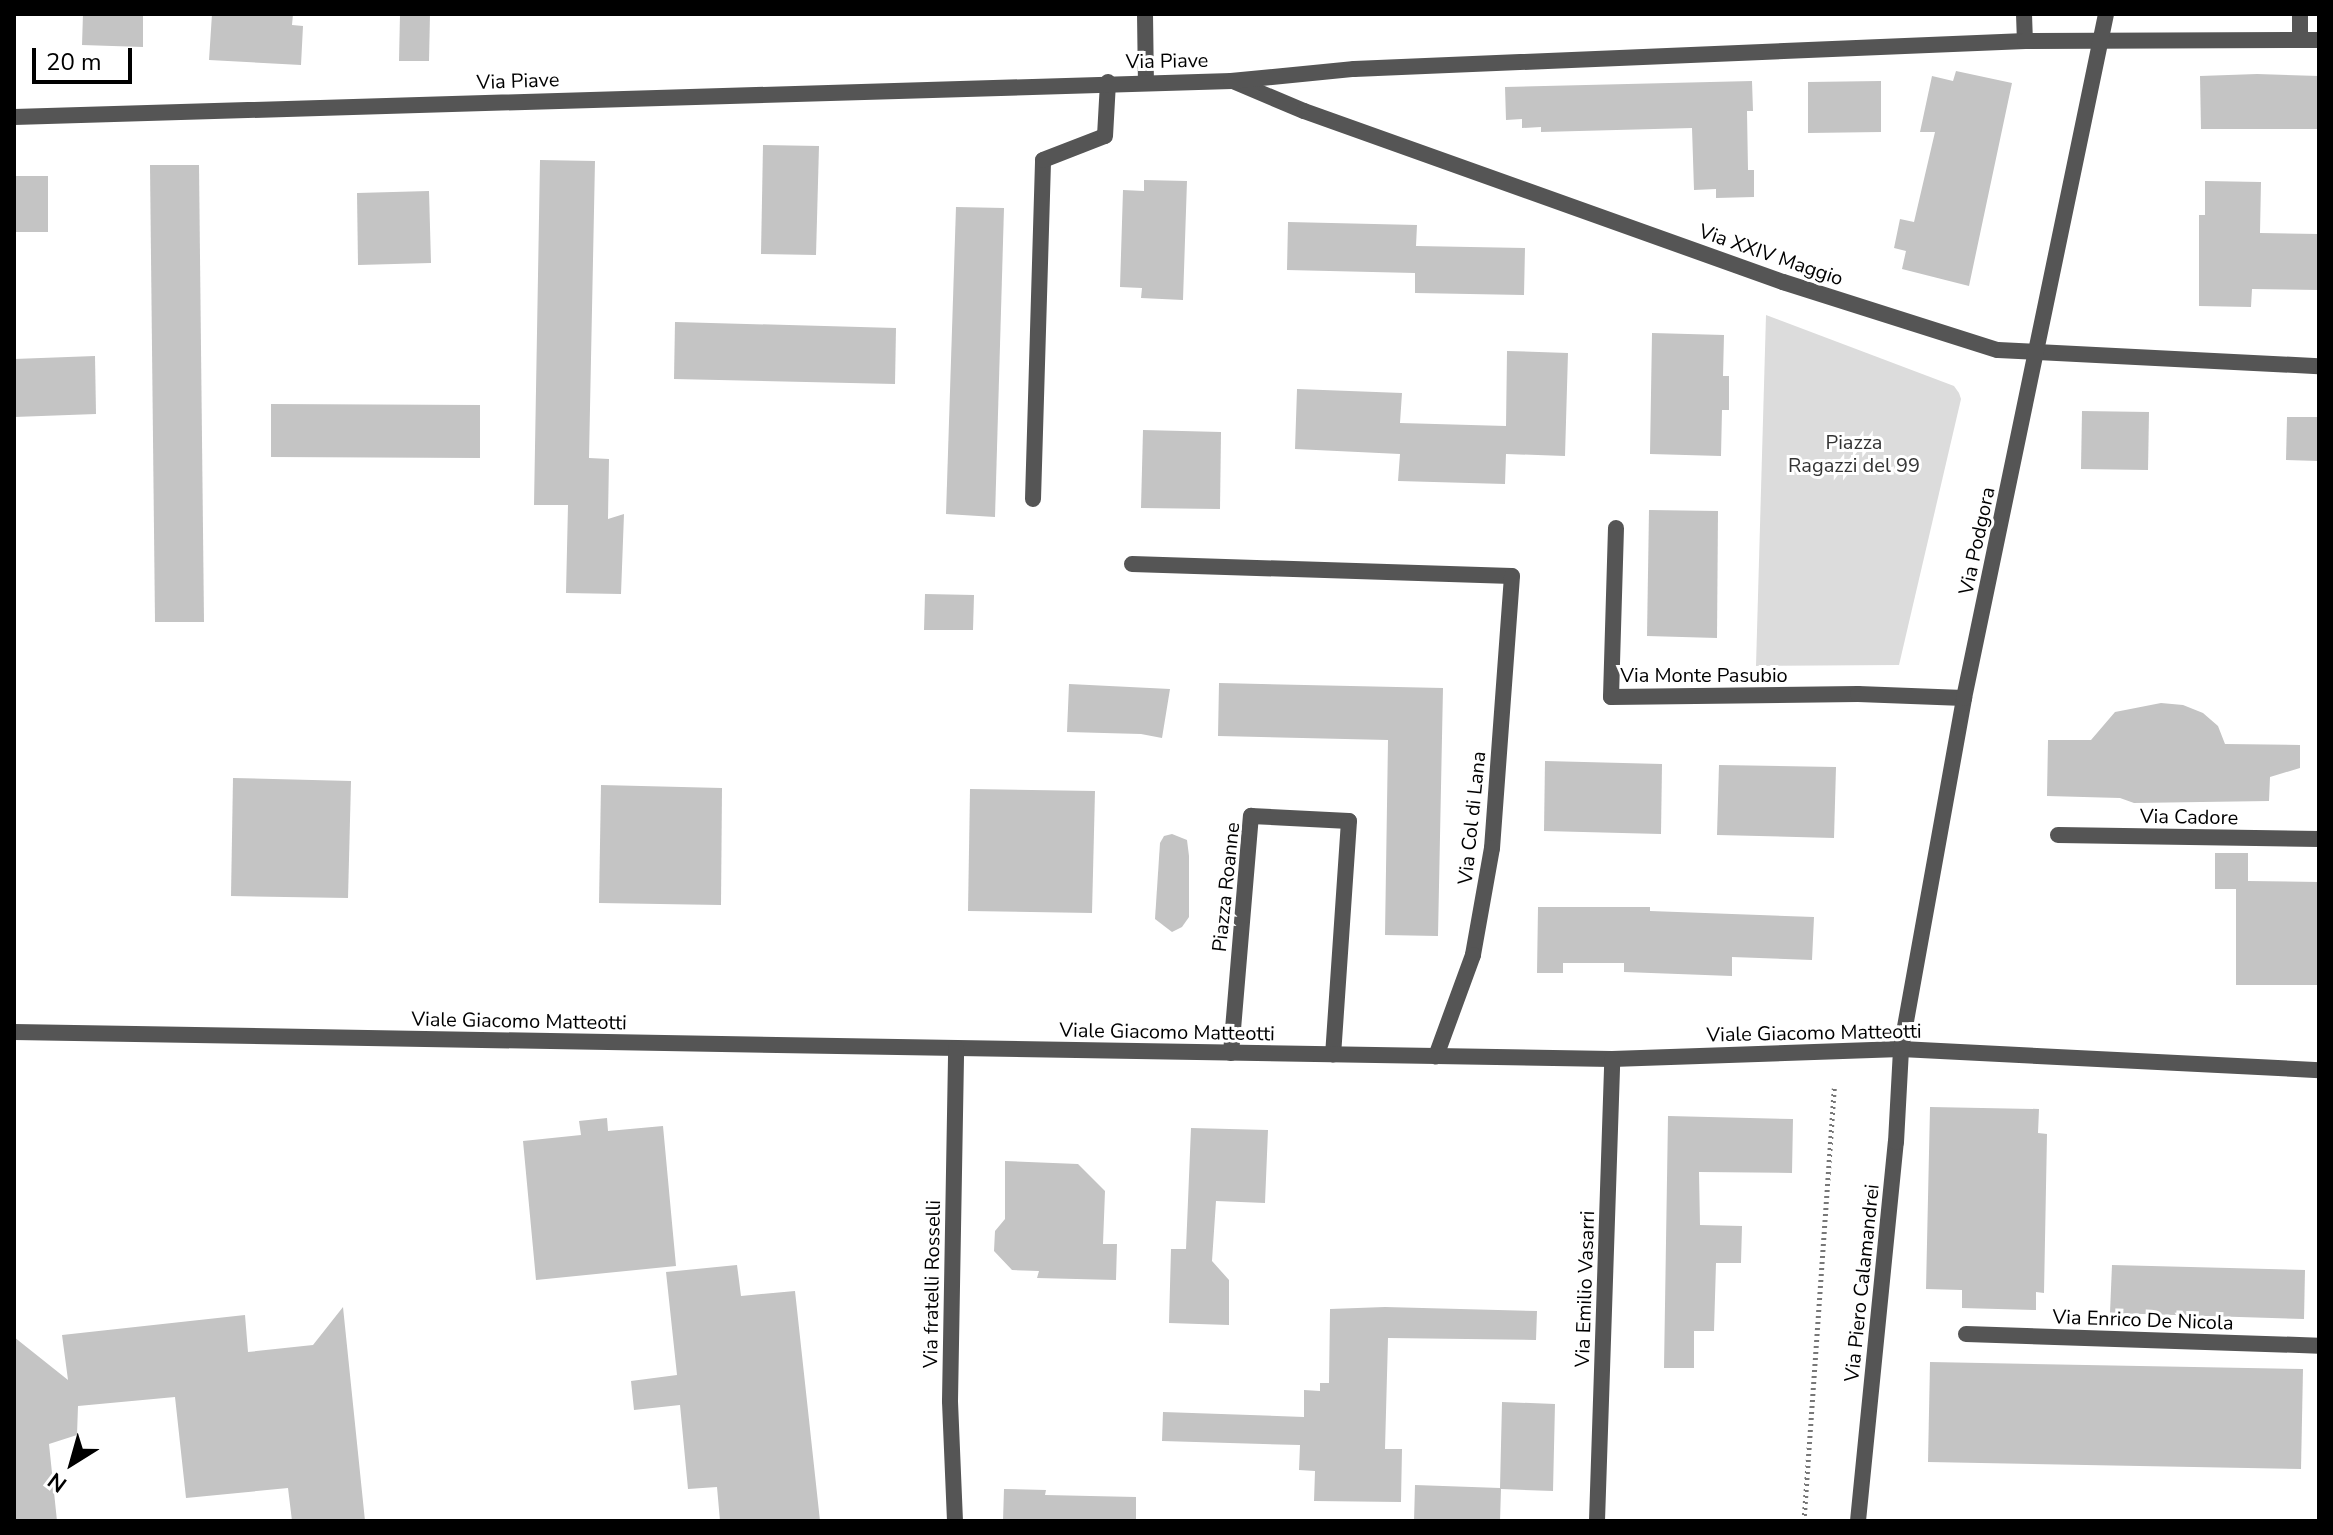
<!DOCTYPE html>
<style>
body{margin:0}
#map{position:relative;width:2333px;height:1535px;overflow:hidden;background:#fff;font-family:"Nunito Sans",sans-serif}
div>[style]{position:absolute}
.green>*{inset:0;background:#dcdcdc}
.building>*{inset:0;background:#c4c4c4}
.path>*{height:5px;margin-top:-2.5px;transform-origin:0;background:repeating-linear-gradient(90deg,#777 0 2px,transparent 0 6px)}
.lane>*{height:16px;margin:-8px;padding:0 8px;transform-origin:8px;border-radius:8px;background:#555}
.street>*{height:16px;margin:-8px;padding:0 8px;transform-origin:8px;border-radius:8px;background:#555}
span{translate:-50% -50%;white-space:nowrap;text-align:center;line-height:1.15;-webkit-text-stroke:6px #fff;paint-order:stroke}
.street-label{font-size:20px;color:#000}
.park-label{font-size:20px;color:#333}
.frame{position:absolute;inset:0;border:16px solid #000;pointer-events:none}
.north{position:absolute;left:32px;top:1423px;width:80px;height:80px;-webkit-text-stroke:6px #fff;paint-order:stroke;rotate:217deg;font-size:22px;font-weight:700;line-height:32px;text-align:center;color:#000}
.north::after{content:'';display:block;margin:auto;width:28px;height:36px;background:#000;clip-path:polygon(50% 0,100% 100%,50% 72%,0 100%)}
.scale{position:absolute;left:32px;top:48px;width:100px;height:36px;box-sizing:border-box;border:4px solid #000;border-top:0;padding-left:10px;font-size:24px;line-height:28px;white-space:nowrap;color:#000;-webkit-text-stroke:6px #fff;paint-order:stroke}
</style>
<div id="map">
<div class="green">
<i style="clip-path:polygon(1766px 315px,1954px 386px,1959px 393px,1961px 399px,1899px 665px,1756px 666px)"></i>
</div>
<div class="building">
<i style="clip-path:polygon(83px 14px,143px 14px,143px 47px,82px 45px)"></i>
<i style="clip-path:polygon(212px 14px,293px 14px,292px 25px,303px 26px,301px 65px,209px 60px)"></i>
<i style="clip-path:polygon(400px 14px,430px 14px,429px 61px,399px 61px)"></i>
<i style="clip-path:polygon(1956px 71px,2012px 83px,1969px 286px,1902px 269px,1906px 251px,1894px 248px,1900px 219px,1914px 222px,1935px 132px,1920px 132px,1932px 76px,1953px 81px)"></i>
<i style="clip-path:polygon(2257px 74px,2319px 76px,2319px 129px,2201px 129px,2200px 76px)"></i>
<i style="clip-path:polygon(1752px 81px,1753px 111px,1747px 111px,1748px 170px,1754px 170px,1754px 197px,1716px 198px,1716px 189px,1694px 190px,1692px 128px,1541px 132px,1541px 127px,1522px 128px,1522px 119px,1506px 120px,1505px 87px)"></i>
<i style="clip-path:polygon(1881px 81px,1881px 132px,1808px 133px,1808px 82px)"></i>
<i style="clip-path:polygon(763px 145px,819px 146px,816px 255px,761px 254px)"></i>
<i style="clip-path:polygon(540px 160px,595px 161px,589px 458px,609px 459px,608px 519px,624px 514px,621px 594px,566px 593px,568px 505px,534px 505px)"></i>
<i style="clip-path:polygon(150px 165px,199px 165px,204px 622px,155px 622px)"></i>
<i style="clip-path:polygon(14px 176px,48px 176px,48px 232px,14px 232px)"></i>
<i style="clip-path:polygon(1144px 180px,1187px 181px,1183px 300px,1141px 298px,1142px 288px,1120px 287px,1123px 190px,1144px 191px)"></i>
<i style="clip-path:polygon(2205px 181px,2261px 182px,2260px 233px,2319px 234px,2319px 290px,2252px 289px,2251px 307px,2199px 306px,2199px 215px,2205px 215px)"></i>
<i style="clip-path:polygon(429px 191px,431px 263px,358px 265px,357px 193px)"></i>
<i style="clip-path:polygon(956px 207px,1004px 208px,995px 517px,946px 514px)"></i>
<i style="clip-path:polygon(1288px 222px,1417px 225px,1416px 246px,1525px 248px,1524px 295px,1415px 293px,1415px 273px,1287px 270px)"></i>
<i style="clip-path:polygon(675px 322px,896px 328px,895px 384px,674px 379px)"></i>
<i style="clip-path:polygon(1652px 333px,1724px 335px,1723px 376px,1729px 376px,1729px 410px,1722px 410px,1721px 456px,1650px 454px)"></i>
<i style="clip-path:polygon(1507px 351px,1568px 353px,1565px 456px,1506px 454px,1505px 484px,1398px 481px,1400px 454px,1295px 449px,1297px 389px,1402px 393px,1400px 423px,1506px 426px)"></i>
<i style="clip-path:polygon(95px 356px,96px 414px,14px 417px,14px 359px)"></i>
<i style="clip-path:polygon(271px 404px,480px 405px,480px 458px,271px 457px)"></i>
<i style="clip-path:polygon(2082px 411px,2149px 412px,2148px 470px,2081px 469px)"></i>
<i style="clip-path:polygon(2287px 417px,2319px 417px,2319px 461px,2286px 460px)"></i>
<i style="clip-path:polygon(1143px 430px,1221px 432px,1220px 509px,1141px 508px)"></i>
<i style="clip-path:polygon(1649px 510px,1718px 511px,1717px 638px,1647px 636px)"></i>
<i style="clip-path:polygon(925px 594px,974px 595px,973px 630px,924px 630px)"></i>
<i style="clip-path:polygon(1219px 683px,1443px 688px,1438px 936px,1385px 935px,1388px 740px,1218px 736px)"></i>
<i style="clip-path:polygon(1069px 684px,1170px 689px,1162px 738px,1141px 734px,1067px 732px)"></i>
<i style="clip-path:polygon(2161px 703px,2183px 705px,2203px 713px,2218px 726px,2225px 744px,2300px 745px,2300px 768px,2270px 777px,2269px 801px,2134px 803px,2120px 798px,2047px 796px,2048px 740px,2091px 740px,2115px 712px)"></i>
<i style="clip-path:polygon(1545px 761px,1662px 764px,1661px 834px,1544px 831px)"></i>
<i style="clip-path:polygon(1719px 765px,1836px 767px,1834px 838px,1717px 835px)"></i>
<i style="clip-path:polygon(233px 778px,351px 781px,348px 898px,231px 896px)"></i>
<i style="clip-path:polygon(601px 785px,722px 788px,721px 905px,599px 903px)"></i>
<i style="clip-path:polygon(970px 789px,1095px 791px,1092px 913px,968px 911px)"></i>
<i style="clip-path:polygon(1172px 834px,1187px 840px,1189px 856px,1189px 917px,1182px 927px,1172px 932px,1155px 919px,1160px 843px,1164px 836px)"></i>
<i style="clip-path:polygon(2215px 853px,2248px 853px,2248px 881px,2319px 882px,2319px 985px,2236px 985px,2236px 889px,2215px 889px)"></i>
<i style="clip-path:polygon(1538px 907px,1650px 907px,1650px 911px,1814px 917px,1812px 960px,1732px 957px,1732px 976px,1624px 972px,1624px 963px,1563px 963px,1563px 973px,1537px 973px)"></i>
<i style="clip-path:polygon(1930px 1107px,2039px 1109px,2038px 1133px,2047px 1134px,2044px 1293px,2036px 1292px,2036px 1310px,1962px 1308px,1962px 1290px,1926px 1289px)"></i>
<i style="clip-path:polygon(1668px 1116px,1793px 1119px,1792px 1173px,1699px 1172px,1700px 1225px,1742px 1226px,1741px 1263px,1716px 1263px,1714px 1331px,1694px 1331px,1694px 1368px,1664px 1368px)"></i>
<i style="clip-path:polygon(607px 1118px,608px 1131px,663px 1126px,676px 1266px,536px 1280px,523px 1141px,581px 1135px,579px 1121px)"></i>
<i style="clip-path:polygon(1191px 1128px,1268px 1130px,1265px 1203px,1216px 1201px,1212px 1261px,1229px 1280px,1229px 1325px,1169px 1323px,1171px 1249px,1186px 1249px)"></i>
<i style="clip-path:polygon(1005px 1161px,1078px 1164px,1105px 1191px,1103px 1244px,1117px 1244px,1116px 1280px,1037px 1278px,1039px 1271px,1012px 1270px,994px 1251px,995px 1231px,1005px 1219px)"></i>
<i style="clip-path:polygon(737px 1265px,741px 1296px,795px 1291px,820px 1521px,720px 1521px,717px 1487px,688px 1489px,680px 1405px,634px 1410px,631px 1381px,677px 1375px,666px 1272px)"></i>
<i style="clip-path:polygon(2112px 1265px,2305px 1270px,2304px 1319px,2110px 1313px)"></i>
<i style="clip-path:polygon(343px 1307px,365px 1521px,292px 1521px,288px 1488px,186px 1498px,175px 1397px,78px 1406px,77px 1435px,49px 1444px,57px 1521px,14px 1521px,14px 1337px,68px 1380px,62px 1335px,245px 1315px,248px 1352px,313px 1345px)"></i>
<i style="clip-path:polygon(1385px 1307px,1537px 1311px,1536px 1340px,1388px 1338px,1385px 1449px,1402px 1449px,1401px 1502px,1314px 1501px,1315px 1471px,1299px 1470px,1300px 1445px,1162px 1441px,1163px 1412px,1304px 1417px,1304px 1390px,1320px 1391px,1320px 1383px,1329px 1383px,1330px 1309px)"></i>
<i style="clip-path:polygon(1930px 1362px,2303px 1369px,2301px 1469px,1928px 1462px)"></i>
<i style="clip-path:polygon(1502px 1402px,1555px 1404px,1553px 1491px,1501px 1489px,1500px 1521px,1414px 1521px,1415px 1485px,1500px 1488px)"></i>
<i style="clip-path:polygon(1004px 1489px,1046px 1490px,1045px 1495px,1136px 1497px,1136px 1521px,1003px 1521px)"></i>
</div>
<div class="path">
<i style="left:1804px;top:1521px;width:434px;rotate:-86deg"></i>
</div>
<div class="lane">
<i style="left:1033px;top:499px;width:339px;rotate:-88.3deg"></i>
<i style="left:1043px;top:160px;width:66px;rotate:-21.2deg"></i>
<i style="left:1105px;top:136px;width:54px;rotate:-86.8deg"></i>
<i style="left:1616px;top:528px;width:169px;rotate:91.7deg"></i>
<i style="left:1611px;top:697px;width:247px;rotate:-0.7deg"></i>
<i style="left:1858px;top:694px;width:106px;rotate:2.2deg"></i>
<i style="left:1132px;top:564px;width:380px;rotate:1.8deg"></i>
<i style="left:1512px;top:576px;width:273px;rotate:94.2deg"></i>
<i style="left:1492px;top:848px;width:109px;rotate:100.1deg"></i>
<i style="left:1473px;top:955px;width:108px;rotate:110.1deg"></i>
<i style="left:1231px;top:1053px;width:238px;rotate:-85.2deg"></i>
<i style="left:1251px;top:816px;width:98px;rotate:2.9deg"></i>
<i style="left:1349px;top:821px;width:234px;rotate:93.9deg"></i>
</div>
<div class="street">
<i style="left:1145px;top:14px;width:68px;rotate:89.2deg"></i>
<i style="left:2024px;top:14px;width:27px;rotate:88deg"></i>
<i style="left:2300px;top:40px;width:26px;rotate:-90deg"></i>
<i style="left:1235px;top:82px;width:75px;rotate:22.8deg"></i>
<i style="left:1304px;top:111px;width:509px;rotate:19.65deg"></i>
<i style="left:1783px;top:282px;width:225px;rotate:17.6deg"></i>
<i style="left:1998px;top:350px;width:321px;rotate:2.9deg"></i>
<i style="left:14px;top:117px;width:1218px;rotate:-1.69deg"></i>
<i style="left:1231px;top:81px;width:124px;rotate:-5.6deg"></i>
<i style="left:1354px;top:69px;width:672px;rotate:-2.39deg"></i>
<i style="left:2025px;top:41px;width:294px;rotate:-0.2deg"></i>
<i style="left:2058px;top:835px;width:261px;rotate:0.9deg"></i>
<i style="left:14px;top:1032px;width:1598px;rotate:0.97deg"></i>
<i style="left:1612px;top:1059px;width:289px;rotate:-2deg"></i>
<i style="left:1901px;top:1049px;width:419px;rotate:2.9deg"></i>
<i style="left:1966px;top:1334px;width:353px;rotate:1.9deg"></i>
<i style="left:955px;top:1521px;width:120px;rotate:-92.4deg"></i>
<i style="left:950px;top:1401px;width:353px;rotate:-89deg"></i>
<i style="left:1597px;top:1521px;width:462px;rotate:-88.1deg"></i>
<i style="left:1858px;top:1521px;width:381px;rotate:-84.3deg"></i>
<i style="left:1896px;top:1142px;width:93px;rotate:-86.9deg"></i>
<i style="left:1901px;top:1049px;width:357px;rotate:-79.8deg"></i>
<i style="left:1964px;top:698px;width:699px;rotate:-78.27deg"></i>
</div>
<div class="street-label">
<span style="left:1167px;top:61px;rotate:-1deg">Via Piave</span>
<span style="left:518px;top:81px;rotate:-2deg">Via Piave</span>
<span style="left:1771px;top:255px;rotate:19deg">Via XXIV Maggio</span>
<span style="left:1977px;top:541px;rotate:-78deg">Via Podgora</span>
<span style="left:1704px;top:675px">Via Monte Pasubio</span>
<span style="left:2189px;top:817px;rotate:1deg">Via Cadore</span>
<span style="left:1472px;top:818px;rotate:-84deg">Via Col di Lana</span>
<span style="left:1226px;top:887px;rotate:-84deg">Piazza Roanne</span>
<span style="left:519px;top:1021px;rotate:1deg">Viale Giacomo Matteotti</span>
<span style="left:1167px;top:1032px;rotate:1deg">Viale Giacomo Matteotti</span>
<span style="left:1814px;top:1033px;rotate:-1deg">Viale Giacomo Matteotti</span>
<span style="left:1862px;top:1283px;rotate:-84deg">Via Piero Calamandrei</span>
<span style="left:932px;top:1284px;rotate:-89deg">Via fratelli Rosselli</span>
<span style="left:1585px;top:1289px;rotate:-88deg">Via Emilio Vasarri</span>
<span style="left:2143px;top:1320px;rotate:2deg">Via Enrico De Nicola</span>
</div>
<div class="park-label">
<span style="left:1854px;top:454px">Piazza<br>Ragazzi del 99</span>
</div>
<div class="frame"></div>
<div class="north">N</div>
<div class="scale">20 m</div>
</div>
